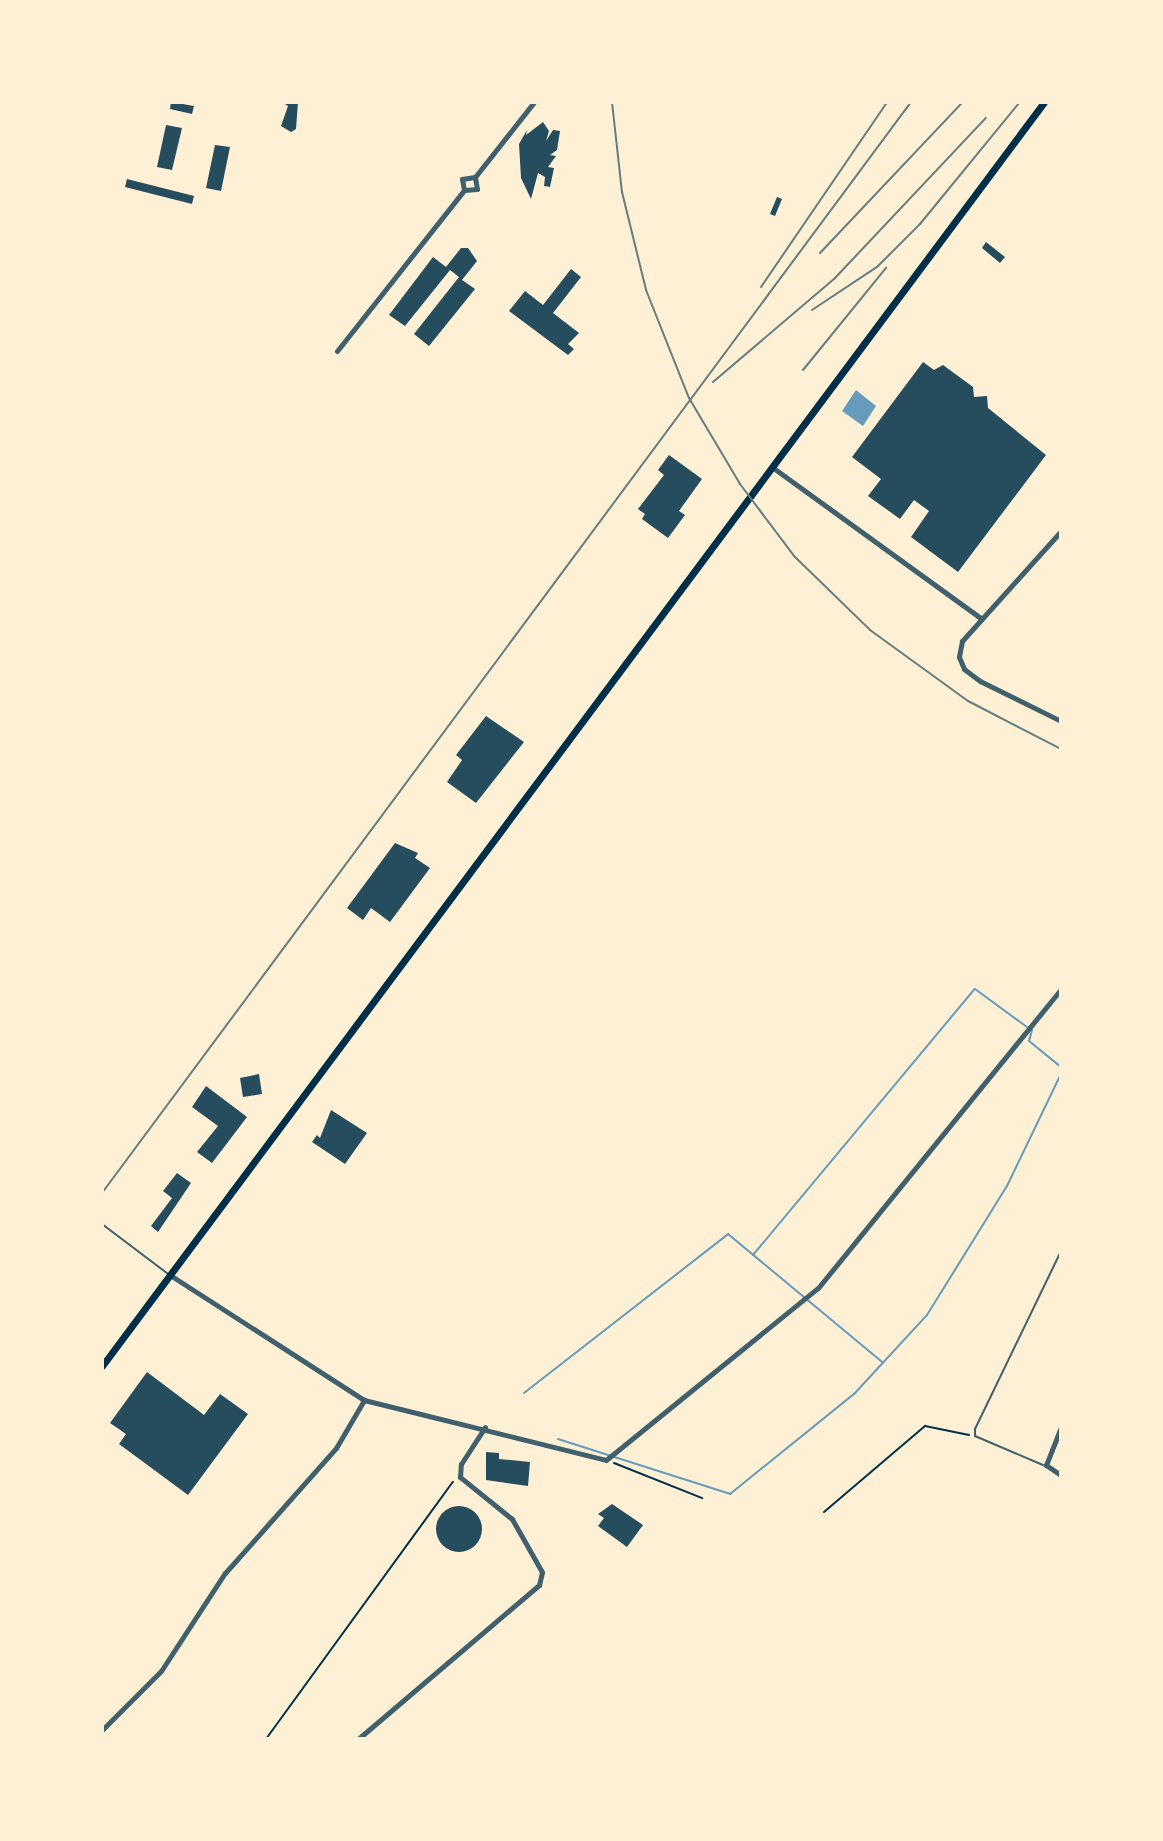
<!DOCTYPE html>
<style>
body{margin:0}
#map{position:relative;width:1163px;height:1841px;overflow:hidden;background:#fdf0d5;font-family:"Source Sans 3",sans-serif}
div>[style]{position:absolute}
.water>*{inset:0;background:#669bbc}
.stream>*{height:2px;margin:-1px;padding:0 1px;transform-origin:1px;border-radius:1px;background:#669bbc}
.building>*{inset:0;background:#264d5e}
.round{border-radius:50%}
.path>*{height:2px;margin:-1px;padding:0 1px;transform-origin:1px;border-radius:1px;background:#003049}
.service>*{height:2px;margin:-1px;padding:0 1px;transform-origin:1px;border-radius:1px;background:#3f606c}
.minor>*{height:5px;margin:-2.5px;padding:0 2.5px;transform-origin:2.5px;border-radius:2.5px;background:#3f606c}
.secondary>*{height:7px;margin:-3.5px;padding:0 3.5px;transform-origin:3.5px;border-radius:3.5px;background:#003049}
.rail>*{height:2px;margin:-1px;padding:0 1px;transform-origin:1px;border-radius:1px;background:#657d81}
span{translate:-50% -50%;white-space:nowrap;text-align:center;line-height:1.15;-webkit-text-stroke:8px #fdf0d5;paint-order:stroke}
.frame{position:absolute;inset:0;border:104px solid #fdf0d5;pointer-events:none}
</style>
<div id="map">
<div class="water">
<i style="clip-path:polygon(856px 390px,876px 406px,863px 426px,842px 411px)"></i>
</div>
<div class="stream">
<i style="left:1032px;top:1030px;width:11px;rotate:105deg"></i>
<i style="left:1029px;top:1041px;width:41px;rotate:39.1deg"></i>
<i style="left:753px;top:1255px;width:346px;rotate:-50.2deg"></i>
<i style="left:975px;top:989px;width:64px;rotate:36.2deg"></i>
<i style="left:524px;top:1393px;width:259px;rotate:-37.9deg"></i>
<i style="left:728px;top:1234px;width:200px;rotate:39.7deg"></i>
<i style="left:558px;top:1439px;width:181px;rotate:17.7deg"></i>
<i style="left:730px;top:1494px;width:161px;rotate:-38.9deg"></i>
<i style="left:855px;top:1393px;width:106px;rotate:-47.3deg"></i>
<i style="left:927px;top:1315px;width:152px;rotate:-58.2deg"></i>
<i style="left:1007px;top:1186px;width:124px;rotate:-64.3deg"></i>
</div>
<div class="building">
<i style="clip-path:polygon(171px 102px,194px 106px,192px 114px,170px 109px)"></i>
<i style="clip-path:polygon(282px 102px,298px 102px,296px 129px,291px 132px,281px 126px,288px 106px)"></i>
<i style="clip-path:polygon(543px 122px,549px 131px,546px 141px,553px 130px,560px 131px,557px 150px,550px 155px,556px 156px,548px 167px,554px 168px,550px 187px,544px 186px,545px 177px,538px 173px,531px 199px,521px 178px,519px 144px,527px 130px,526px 135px)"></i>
<i style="clip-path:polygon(166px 125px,182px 128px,172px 170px,157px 167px)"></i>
<i style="clip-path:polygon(215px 145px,230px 147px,221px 191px,206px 188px)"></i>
<i style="clip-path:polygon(127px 179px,194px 196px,192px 204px,125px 187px)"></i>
<i style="clip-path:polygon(777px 197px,782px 199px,775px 216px,770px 214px)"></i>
<i style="clip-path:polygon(986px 242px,1005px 257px,1000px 263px,982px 248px)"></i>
<i style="clip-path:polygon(461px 248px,468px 248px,477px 261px,462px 280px,475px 289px,429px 346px,414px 334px,459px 277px,450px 270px,405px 326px,389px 315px,433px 257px,446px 267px)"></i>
<i style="clip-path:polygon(571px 269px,581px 277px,553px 313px,579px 333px,568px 344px,574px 349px,568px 355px,509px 311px,525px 291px,543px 305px)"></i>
<i style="clip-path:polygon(923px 362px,934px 370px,943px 365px,973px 387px,974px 397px,987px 396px,988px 408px,1046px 455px,958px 572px,911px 537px,929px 511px,914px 500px,900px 519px,868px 496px,881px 479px,852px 457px)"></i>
<i style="clip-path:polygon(669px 455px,702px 479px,679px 511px,685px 515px,668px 538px,642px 519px,645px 514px,638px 509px,664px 475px,658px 470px)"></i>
<i style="clip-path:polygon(486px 716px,524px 742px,476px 803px,447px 782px,462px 760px,456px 755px)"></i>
<i style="clip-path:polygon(395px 843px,418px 853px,415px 858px,430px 868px,390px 922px,371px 908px,363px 920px,347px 908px)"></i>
<i style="clip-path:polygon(259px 1074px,262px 1094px,243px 1097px,240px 1078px)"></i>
<i style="clip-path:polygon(206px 1086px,247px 1117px,212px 1163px,197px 1152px,218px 1126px,192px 1107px)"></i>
<i style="clip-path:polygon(331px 1110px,367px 1133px,345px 1164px,312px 1142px,317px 1135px,320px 1138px)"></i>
<i style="clip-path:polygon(177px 1173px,191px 1183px,158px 1232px,151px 1226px,172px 1198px,163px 1191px)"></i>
<i style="clip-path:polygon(147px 1372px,204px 1415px,220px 1394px,248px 1414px,188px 1495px,119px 1444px,126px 1434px,110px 1423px)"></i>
<i style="clip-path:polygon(486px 1452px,499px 1453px,499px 1459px,530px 1462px,528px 1486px,486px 1480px)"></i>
<i style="clip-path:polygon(612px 1504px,643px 1525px,627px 1547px,598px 1526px,604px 1518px,598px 1514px)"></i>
<i class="round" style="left:436px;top:1506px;width:46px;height:46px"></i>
</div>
<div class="path">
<i style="left:614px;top:1463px;width:95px;rotate:21.7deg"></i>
<i style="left:824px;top:1512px;width:133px;rotate:-40.4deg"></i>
<i style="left:925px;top:1426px;width:45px;rotate:11.6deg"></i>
<i style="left:266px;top:1739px;width:318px;rotate:-54deg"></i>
</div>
<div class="service">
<i style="left:102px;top:1224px;width:83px;rotate:37.1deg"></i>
<i style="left:1043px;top:1465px;width:74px;rotate:-156.9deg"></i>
<i style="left:975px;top:1436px;width:7px;rotate:-90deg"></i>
<i style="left:975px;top:1429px;width:198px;rotate:-64.2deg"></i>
</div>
<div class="minor">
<i style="left:475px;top:177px;width:12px;rotate:81deg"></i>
<i style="left:477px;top:189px;width:13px;rotate:176deg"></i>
<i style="left:464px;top:190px;width:11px;rotate:-100deg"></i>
<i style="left:462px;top:179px;width:13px;rotate:-9deg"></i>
<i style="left:475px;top:177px;width:95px;rotate:-51.8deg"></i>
<i style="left:337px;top:351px;width:205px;rotate:-51.7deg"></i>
<i style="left:772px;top:467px;width:259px;rotate:35.9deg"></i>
<i style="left:1061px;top:531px;width:148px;rotate:132deg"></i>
<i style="left:962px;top:641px;width:16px;rotate:101deg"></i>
<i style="left:959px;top:657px;width:13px;rotate:67deg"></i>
<i style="left:964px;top:669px;width:20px;rotate:37deg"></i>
<i style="left:980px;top:681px;width:90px;rotate:26.3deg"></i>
<i style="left:170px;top:1275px;width:231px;rotate:32.8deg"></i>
<i style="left:364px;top:1400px;width:249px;rotate:13.9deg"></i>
<i style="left:606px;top:1460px;width:273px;rotate:-39.1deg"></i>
<i style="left:818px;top:1288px;width:385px;rotate:-50.9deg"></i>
<i style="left:1061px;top:1427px;width:41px;rotate:111.5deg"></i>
<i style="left:1046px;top:1465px;width:18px;rotate:34deg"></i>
<i style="left:102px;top:1730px;width:83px;rotate:-45deg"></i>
<i style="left:161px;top:1671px;width:117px;rotate:-56.9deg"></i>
<i style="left:225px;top:1573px;width:167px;rotate:-48.4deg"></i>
<i style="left:336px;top:1448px;width:56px;rotate:-59.7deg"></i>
<i style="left:358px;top:1739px;width:238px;rotate:-40.4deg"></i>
<i style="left:539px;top:1585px;width:13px;rotate:-77deg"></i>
<i style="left:542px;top:1572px;width:61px;rotate:-119.5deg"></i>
<i style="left:512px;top:1519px;width:67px;rotate:-141.1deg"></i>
<i style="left:460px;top:1477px;width:13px;rotate:-86deg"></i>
<i style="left:461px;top:1464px;width:44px;rotate:-57deg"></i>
</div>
<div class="secondary">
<i style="left:102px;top:1366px;width:1576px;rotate:-53.3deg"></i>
</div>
<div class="rail">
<i style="left:612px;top:102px;width:91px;rotate:83.7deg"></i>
<i style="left:622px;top:192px;width:101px;rotate:76.2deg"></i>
<i style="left:646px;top:290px;width:116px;rotate:68.3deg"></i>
<i style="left:689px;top:398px;width:100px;rotate:59.3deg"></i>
<i style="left:740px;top:484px;width:90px;rotate:53.1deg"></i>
<i style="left:794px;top:556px;width:106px;rotate:44.2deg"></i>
<i style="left:870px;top:630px;width:121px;rotate:35.9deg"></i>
<i style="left:968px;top:701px;width:105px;rotate:27.3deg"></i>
<i style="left:820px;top:253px;width:208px;rotate:-46.6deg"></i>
<i style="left:761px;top:287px;width:224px;rotate:-55.7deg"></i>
<i style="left:812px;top:310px;width:78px;rotate:-33.5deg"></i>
<i style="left:877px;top:267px;width:61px;rotate:-45deg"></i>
<i style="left:920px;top:224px;width:158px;rotate:-50.7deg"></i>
<i style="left:803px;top:370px;width:132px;rotate:-50.9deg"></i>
<i style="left:713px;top:382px;width:160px;rotate:-40.4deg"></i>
<i style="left:835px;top:278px;width:220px;rotate:-46.7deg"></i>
<i style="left:102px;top:1193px;width:1358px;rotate:-53.44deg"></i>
</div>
<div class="frame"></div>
</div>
